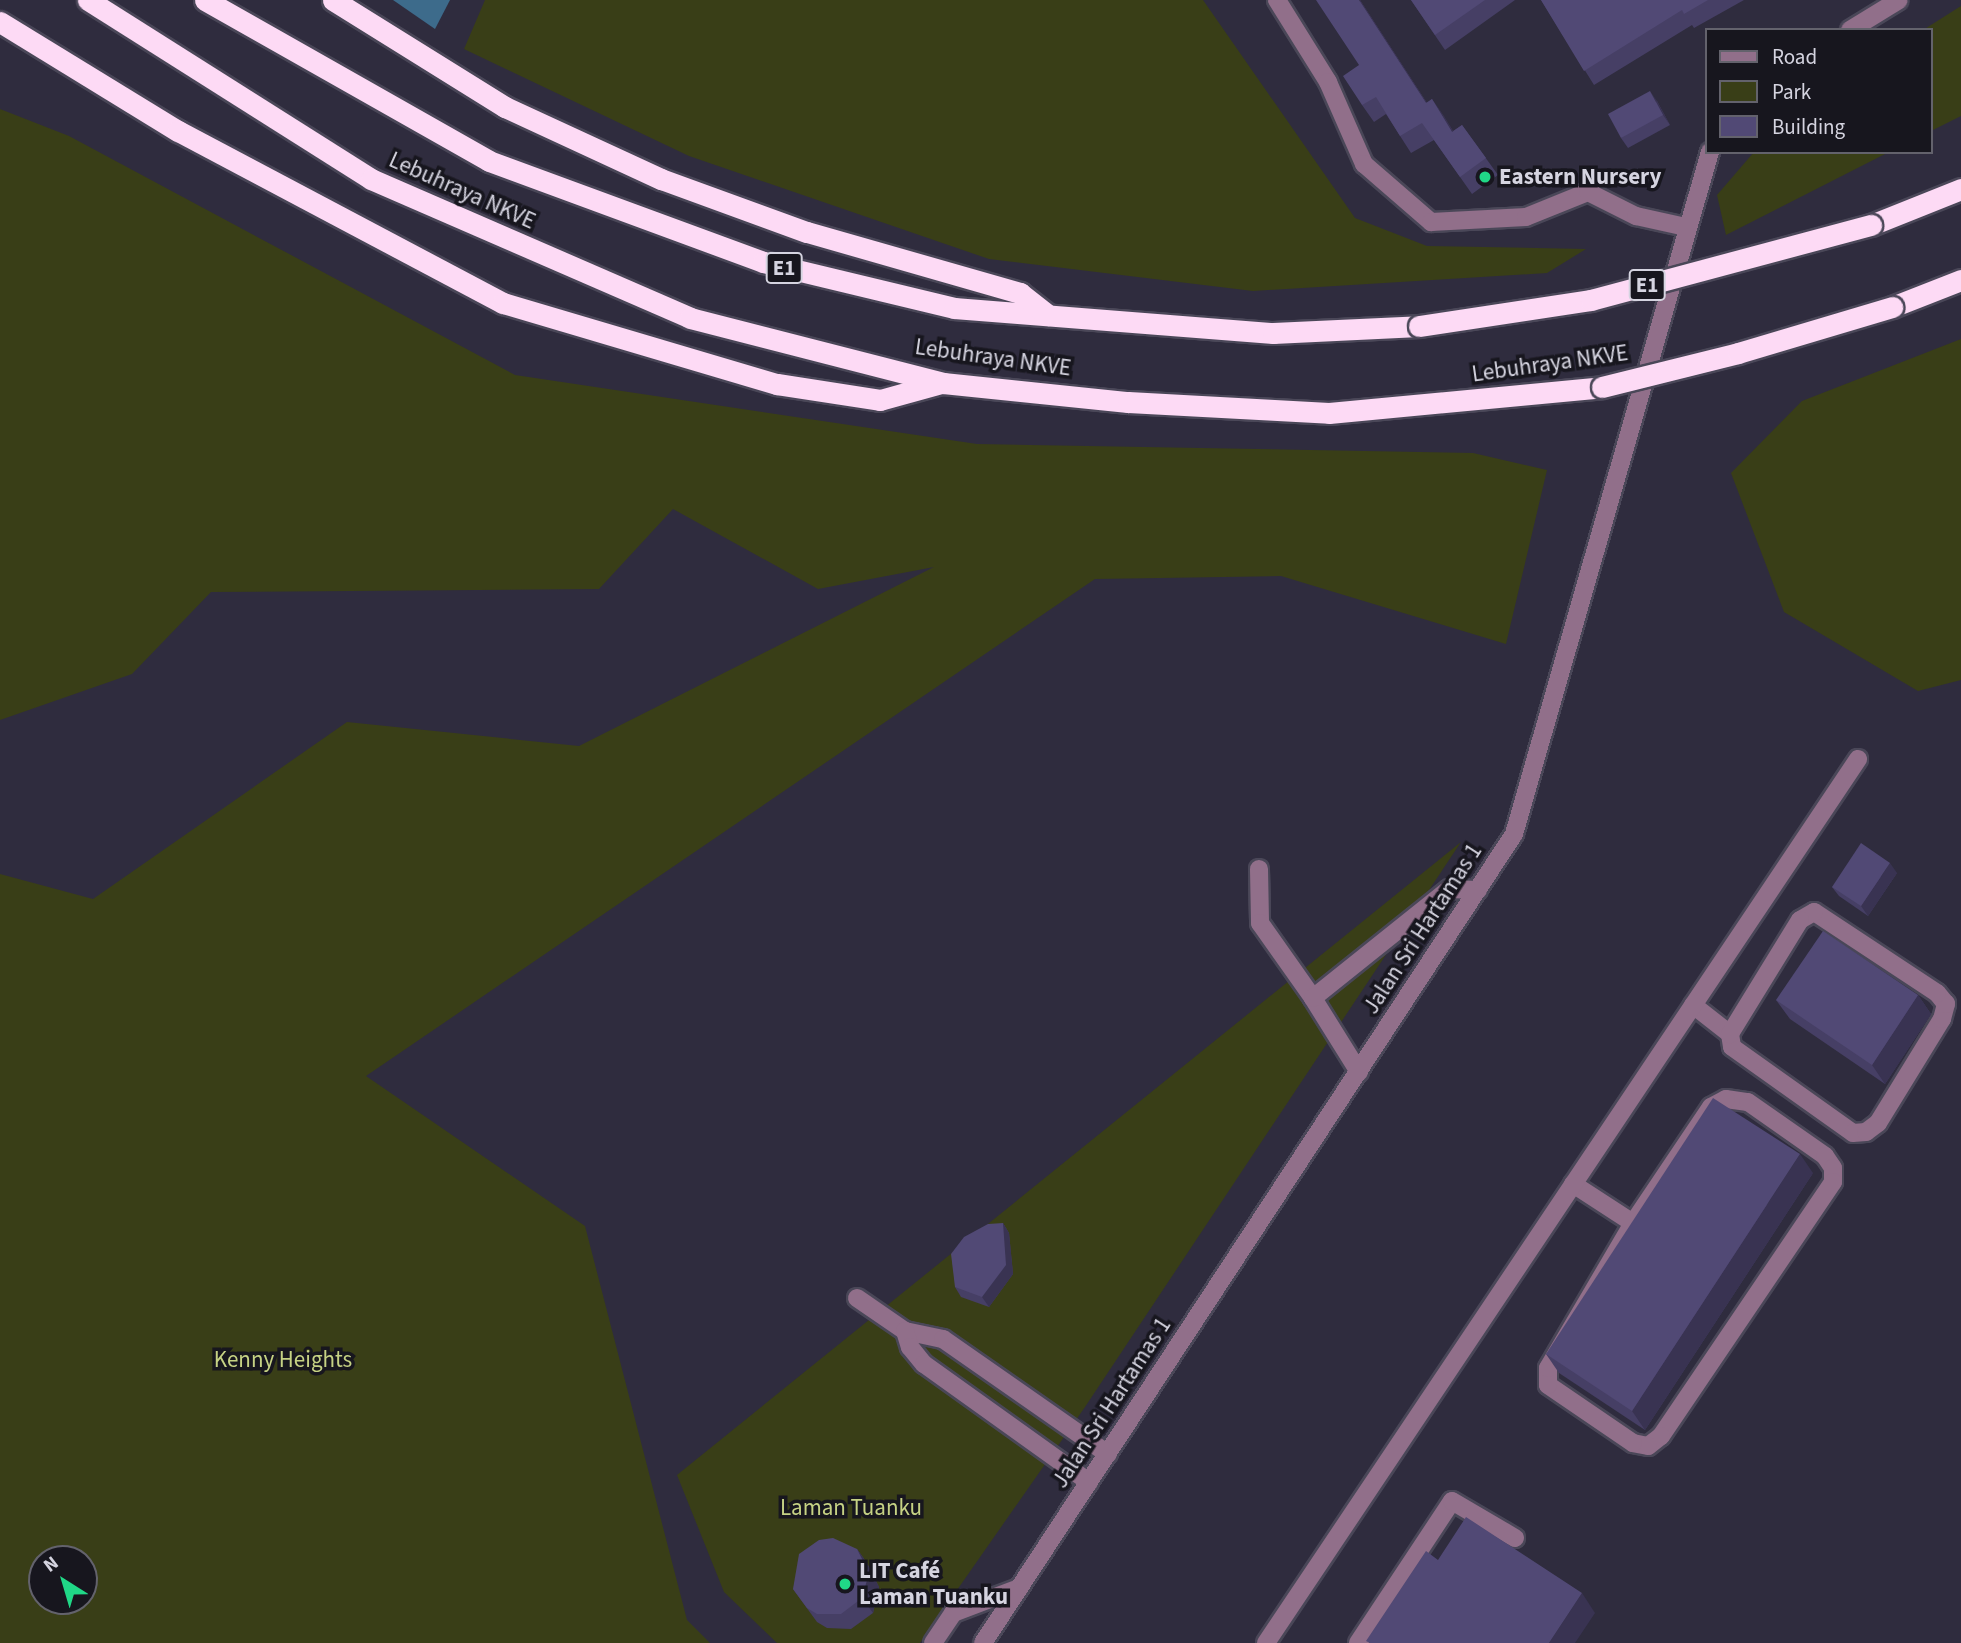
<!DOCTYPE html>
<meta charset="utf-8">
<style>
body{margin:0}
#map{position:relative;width:1961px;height:1643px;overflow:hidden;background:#2f2c3e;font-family:"Source Sans 3",sans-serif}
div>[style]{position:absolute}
.green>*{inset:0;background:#393e17}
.water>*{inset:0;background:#3d6b8b}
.roads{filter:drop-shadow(2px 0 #4a4758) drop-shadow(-2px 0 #4a4758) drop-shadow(0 2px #4a4758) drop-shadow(0 -2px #4a4758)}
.minor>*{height:18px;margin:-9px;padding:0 9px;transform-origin:9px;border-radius:9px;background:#916f8a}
.highway>*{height:21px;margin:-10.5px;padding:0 10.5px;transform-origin:10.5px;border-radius:10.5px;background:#fddaf5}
.bridges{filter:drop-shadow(2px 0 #4a4758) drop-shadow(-2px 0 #4a4758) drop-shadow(0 2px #4a4758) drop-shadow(0 -2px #4a4758)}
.highway-bridge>*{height:21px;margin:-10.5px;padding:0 10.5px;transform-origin:10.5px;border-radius:10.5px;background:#fddaf5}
.wall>*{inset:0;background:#463f65}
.shaded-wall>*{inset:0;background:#393352}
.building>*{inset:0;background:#514975}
.dots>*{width:19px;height:19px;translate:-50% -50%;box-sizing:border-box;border:4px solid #17161e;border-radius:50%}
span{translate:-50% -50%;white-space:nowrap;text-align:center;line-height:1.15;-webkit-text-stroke:7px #17161e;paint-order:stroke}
.shield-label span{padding:2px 5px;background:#17161e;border:2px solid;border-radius:5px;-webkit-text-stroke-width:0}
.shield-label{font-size:21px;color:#d5d4e0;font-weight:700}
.poi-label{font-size:23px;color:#d5d4e0;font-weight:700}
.left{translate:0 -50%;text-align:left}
.street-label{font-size:23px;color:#d5d4e0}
.park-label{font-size:23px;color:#c6d284}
.legend{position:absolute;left:1705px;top:28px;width:228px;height:126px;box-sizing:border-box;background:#17161e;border:2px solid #63626c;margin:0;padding:9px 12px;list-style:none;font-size:21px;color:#d5d4e0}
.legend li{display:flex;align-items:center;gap:14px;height:35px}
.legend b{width:35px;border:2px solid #63626c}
.north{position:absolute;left:28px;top:1545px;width:70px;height:70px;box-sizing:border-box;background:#17161e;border:2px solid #63626c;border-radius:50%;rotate:323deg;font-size:19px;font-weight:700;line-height:28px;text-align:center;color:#d5d4e0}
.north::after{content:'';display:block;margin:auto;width:24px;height:32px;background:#20d887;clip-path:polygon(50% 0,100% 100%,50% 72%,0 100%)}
</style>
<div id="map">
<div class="green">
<i style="clip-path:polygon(485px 0,1203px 0,1355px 218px,1427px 246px,1586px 249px,1547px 273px,1253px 291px,989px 259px,689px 156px,464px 49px)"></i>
<i style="clip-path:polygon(1961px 6px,1961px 116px,1931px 131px,1931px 30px,1923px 30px)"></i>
<i style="clip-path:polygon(evenodd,0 109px,69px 136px,515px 375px,977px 444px,1473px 453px,1547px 470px,1506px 644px,1281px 576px,1095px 579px,366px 1076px,585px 1226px,687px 1620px,710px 1643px,0 1643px,0 874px,93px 899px,347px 722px,579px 746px,934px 567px,818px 589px,673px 509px,599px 589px,211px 592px,132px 674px,0 720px,0 109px,42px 1559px,84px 1559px,84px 1601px,42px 1601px,42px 1559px)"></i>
<i style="clip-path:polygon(1754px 152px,1889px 152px,1726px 235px,1717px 195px)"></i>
<i style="clip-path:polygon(1961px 339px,1961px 680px,1918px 691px,1784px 612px,1731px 473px,1802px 401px)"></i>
<i style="clip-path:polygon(1461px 842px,1085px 1407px,920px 1643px,777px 1643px,724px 1592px,677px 1475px)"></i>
</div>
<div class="water">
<i style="clip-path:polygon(393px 0,450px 0,435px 29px)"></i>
</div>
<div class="roads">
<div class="minor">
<i style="left:1277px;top:0;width:97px;rotate:58.1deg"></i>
<i style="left:1328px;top:82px;width:90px;rotate:66.3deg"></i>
<i style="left:1364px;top:164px;width:89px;rotate:40.9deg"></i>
<i style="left:1431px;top:222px;width:95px;rotate:-3deg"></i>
<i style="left:1526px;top:217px;width:67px;rotate:-22deg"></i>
<i style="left:1588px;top:192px;width:54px;rotate:26.6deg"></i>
<i style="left:1636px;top:216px;width:51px;rotate:12.4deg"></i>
<i style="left:1850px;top:30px;width:57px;rotate:-31.5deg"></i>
<i style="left:1259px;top:869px;width:54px;rotate:88.9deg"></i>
<i style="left:1260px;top:923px;width:92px;rotate:54.8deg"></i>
<i style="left:1693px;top:1005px;width:47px;rotate:38.1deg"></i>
<i style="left:1730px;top:1034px;width:13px;rotate:81deg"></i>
<i style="left:1732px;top:1047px;width:148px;rotate:35.4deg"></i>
<i style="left:1853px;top:1133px;width:13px;rotate:-4deg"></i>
<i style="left:1866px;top:1132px;width:15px;rotate:-37deg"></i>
<i style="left:1878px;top:1123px;width:122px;rotate:-58.4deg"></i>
<i style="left:1942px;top:1019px;width:16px;rotate:-75deg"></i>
<i style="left:1946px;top:1004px;width:14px;rotate:-129deg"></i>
<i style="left:1937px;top:993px;width:147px;rotate:-146.6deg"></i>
<i style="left:1814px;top:912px;width:16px;rotate:150deg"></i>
<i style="left:1800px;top:920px;width:134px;rotate:121.6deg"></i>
<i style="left:1359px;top:1072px;width:87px;rotate:-121.9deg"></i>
<i style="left:1313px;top:998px;width:174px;rotate:-38.7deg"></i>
<i style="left:1449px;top:889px;width:29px;rotate:2deg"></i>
<i style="left:1726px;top:1099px;width:22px;rotate:8deg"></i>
<i style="left:1748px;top:1102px;width:94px;rotate:35deg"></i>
<i style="left:1825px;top:1156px;width:14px;rotate:56deg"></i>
<i style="left:1833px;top:1168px;width:14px;rotate:90deg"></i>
<i style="left:1833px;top:1182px;width:307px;rotate:124.1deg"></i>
<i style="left:1661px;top:1436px;width:16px;rotate:142deg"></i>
<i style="left:1648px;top:1446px;width:15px;rotate:-169deg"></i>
<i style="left:1633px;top:1443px;width:103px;rotate:-145.7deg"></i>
<i style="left:1548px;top:1385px;width:17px;rotate:-90deg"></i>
<i style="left:1548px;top:1368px;width:168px;rotate:-59.6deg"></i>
<i style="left:1633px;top:1223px;width:140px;rotate:-56.1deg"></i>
<i style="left:1711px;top:1107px;width:17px;rotate:-28deg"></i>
<i style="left:1573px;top:1184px;width:72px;rotate:33deg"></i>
<i style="left:857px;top:1298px;width:58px;rotate:34.5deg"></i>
<i style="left:905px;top:1331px;width:39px;rotate:12deg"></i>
<i style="left:943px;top:1339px;width:201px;rotate:34.9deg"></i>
<i style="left:905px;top:1331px;width:17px;rotate:73deg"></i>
<i style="left:910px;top:1347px;width:22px;rotate:51deg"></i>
<i style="left:924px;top:1364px;width:203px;rotate:35.6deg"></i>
<i style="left:933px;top:1643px;width:36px;rotate:-56deg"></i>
<i style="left:953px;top:1613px;width:71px;rotate:-20.7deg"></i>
<i style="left:983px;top:1643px;width:968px;rotate:-56.72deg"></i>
<i style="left:1514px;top:834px;width:710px;rotate:-73.97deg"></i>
<i style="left:1266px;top:1643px;width:1064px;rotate:-56.19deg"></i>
<i style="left:1358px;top:1643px;width:170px;rotate:-56.5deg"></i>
<i style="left:1452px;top:1501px;width:73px;rotate:30.4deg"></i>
</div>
<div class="highway">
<i style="left:88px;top:0;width:335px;rotate:32.3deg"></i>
<i style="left:371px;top:179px;width:348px;rotate:23.5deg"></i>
<i style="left:690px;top:318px;width:261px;rotate:14.4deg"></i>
<i style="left:943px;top:383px;width:186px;rotate:5.9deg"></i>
<i style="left:1128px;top:402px;width:201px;rotate:3.1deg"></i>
<i style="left:1329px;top:413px;width:274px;rotate:-5.4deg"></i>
<i style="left:205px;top:0;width:326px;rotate:29.5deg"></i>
<i style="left:489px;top:161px;width:292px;rotate:20.2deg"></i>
<i style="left:763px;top:262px;width:196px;rotate:13.5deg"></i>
<i style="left:954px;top:308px;width:320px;rotate:4.5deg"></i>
<i style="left:1273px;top:333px;width:146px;rotate:-2.7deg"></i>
<i style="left:333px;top:0;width:203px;rotate:31.9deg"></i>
<i style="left:505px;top:107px;width:172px;rotate:24.8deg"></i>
<i style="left:661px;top:179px;width:155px;rotate:20deg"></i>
<i style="left:807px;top:232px;width:222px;rotate:16deg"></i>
<i style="left:1020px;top:293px;width:36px;rotate:38deg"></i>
<i style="left:0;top:22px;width:209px;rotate:31.5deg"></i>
<i style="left:178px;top:131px;width:368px;rotate:27.9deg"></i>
<i style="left:503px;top:303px;width:286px;rotate:16.5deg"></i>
<i style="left:777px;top:384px;width:104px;rotate:8.8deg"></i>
<i style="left:880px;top:400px;width:63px;rotate:-15.6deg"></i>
<i style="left:1871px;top:225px;width:97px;rotate:-21.8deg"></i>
<i style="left:1892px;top:307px;width:74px;rotate:-21.4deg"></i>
</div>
</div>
<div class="bridges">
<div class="highway-bridge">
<i style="left:1419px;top:326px;width:174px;rotate:-8.6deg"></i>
<i style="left:1591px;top:300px;width:290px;rotate:-15deg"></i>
<i style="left:1602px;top:387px;width:140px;rotate:-14deg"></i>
<i style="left:1738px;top:353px;width:161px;rotate:-16.6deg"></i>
</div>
</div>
<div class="wall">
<i style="clip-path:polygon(1360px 0,1427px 103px,1432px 99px,1453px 131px,1462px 125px,1498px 175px,1472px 194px,1434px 140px,1411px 153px,1386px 114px,1374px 122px,1362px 105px,1359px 65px)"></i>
<i style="clip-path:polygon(1411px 0,1515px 0,1445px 50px)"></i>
<i style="clip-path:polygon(1541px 0,1744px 0,1694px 28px,1692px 25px,1594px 85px)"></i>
<i style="clip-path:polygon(1657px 101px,1670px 125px,1628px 148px,1621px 138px)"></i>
<i style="clip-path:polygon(1897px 873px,1868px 916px,1839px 896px,1832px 887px)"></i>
<i style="clip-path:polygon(1918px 995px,1931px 1014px,1885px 1084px,1790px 1019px,1776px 1000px)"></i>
<i style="clip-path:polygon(1813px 1173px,1645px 1430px,1559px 1373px,1546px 1354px)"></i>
<i style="clip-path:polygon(1003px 1223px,1009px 1233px,1013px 1274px,989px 1307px,961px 1297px,955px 1287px)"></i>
<i style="clip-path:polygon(857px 1549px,867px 1563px,879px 1587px,873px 1613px,851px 1629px,827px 1628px,817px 1622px,793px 1589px)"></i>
</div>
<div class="shaded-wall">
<i style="clip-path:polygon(1359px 0,1360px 0,1438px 120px,1426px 103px)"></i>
<i style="clip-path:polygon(1650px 91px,1657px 101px,1670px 125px,1663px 115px)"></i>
<i style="clip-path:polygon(1432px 99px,1444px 116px,1464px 149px,1452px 132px)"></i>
<i style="clip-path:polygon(1890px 863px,1897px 873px,1868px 916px,1861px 906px)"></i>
<i style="clip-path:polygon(1918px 995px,1931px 1014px,1885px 1084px,1872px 1065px)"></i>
<i style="clip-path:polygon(1800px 1154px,1813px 1173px,1645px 1430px,1632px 1411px)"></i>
<i style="clip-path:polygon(1003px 1223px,1009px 1233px,1013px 1274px,989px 1307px,982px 1297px)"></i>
<i style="clip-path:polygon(857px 1549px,867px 1563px,879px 1587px,873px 1613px,862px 1598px)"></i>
<i style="clip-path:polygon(1582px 1593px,1595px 1613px,1575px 1643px,1549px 1643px)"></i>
</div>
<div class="building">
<i style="clip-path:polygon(1316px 0,1359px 0,1426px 103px,1432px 99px,1452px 132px,1462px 125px,1486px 158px,1460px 177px,1422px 123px,1400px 136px,1376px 97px,1362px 105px,1343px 76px,1359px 65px)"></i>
<i style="clip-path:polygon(1411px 0,1485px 0,1435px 35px)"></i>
<i style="clip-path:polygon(1541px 0,1708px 0,1684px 14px,1682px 10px,1584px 71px)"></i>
<i style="clip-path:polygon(1650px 91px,1663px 115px,1621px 138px,1608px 114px)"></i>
<i style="clip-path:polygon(1861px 843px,1890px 863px,1861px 906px,1832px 887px)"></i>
<i style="clip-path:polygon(1823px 931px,1918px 995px,1872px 1065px,1776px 1000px)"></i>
<i style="clip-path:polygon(1713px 1098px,1800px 1154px,1632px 1411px,1546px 1354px)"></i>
<i style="clip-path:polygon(1003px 1223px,1006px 1265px,982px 1297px,955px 1287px,951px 1254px,964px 1237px,988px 1224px)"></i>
<i style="clip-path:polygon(1466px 1517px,1582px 1593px,1549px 1643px,1370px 1643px,1366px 1641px,1426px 1551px,1438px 1560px)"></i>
<i style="clip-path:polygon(833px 1538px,857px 1549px,869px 1573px,862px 1598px,841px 1614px,817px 1614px,807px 1608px,793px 1589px,799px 1554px,819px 1540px)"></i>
</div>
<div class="dots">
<i style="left:1485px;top:177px;background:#20d887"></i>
<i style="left:845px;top:1584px;background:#20d887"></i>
</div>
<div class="shield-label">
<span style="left:784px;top:268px">E1</span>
<span style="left:1647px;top:285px">E1</span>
</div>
<div class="poi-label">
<span class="left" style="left:1499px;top:177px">Eastern Nursery</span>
<span class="left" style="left:859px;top:1584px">LIT Café<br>Laman Tuanku</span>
</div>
<div class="street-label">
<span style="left:462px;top:191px;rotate:24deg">Lebuhraya NKVE</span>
<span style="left:993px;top:358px;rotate:8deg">Lebuhraya NKVE</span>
<span style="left:1550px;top:364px;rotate:-8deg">Lebuhraya NKVE</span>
<span style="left:1423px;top:929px;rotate:-57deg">Jalan Sri Hartamas 1</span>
<span style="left:1112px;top:1403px;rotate:-57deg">Jalan Sri Hartamas 1</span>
</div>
<div class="park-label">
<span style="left:283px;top:1360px">Kenny Heights</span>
<span style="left:851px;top:1508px">Laman Tuanku</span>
</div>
<ul class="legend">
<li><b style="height:9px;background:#916f8a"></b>Road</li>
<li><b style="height:19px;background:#393e17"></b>Park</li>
<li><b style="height:19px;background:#514975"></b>Building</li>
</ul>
<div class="north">N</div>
</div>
